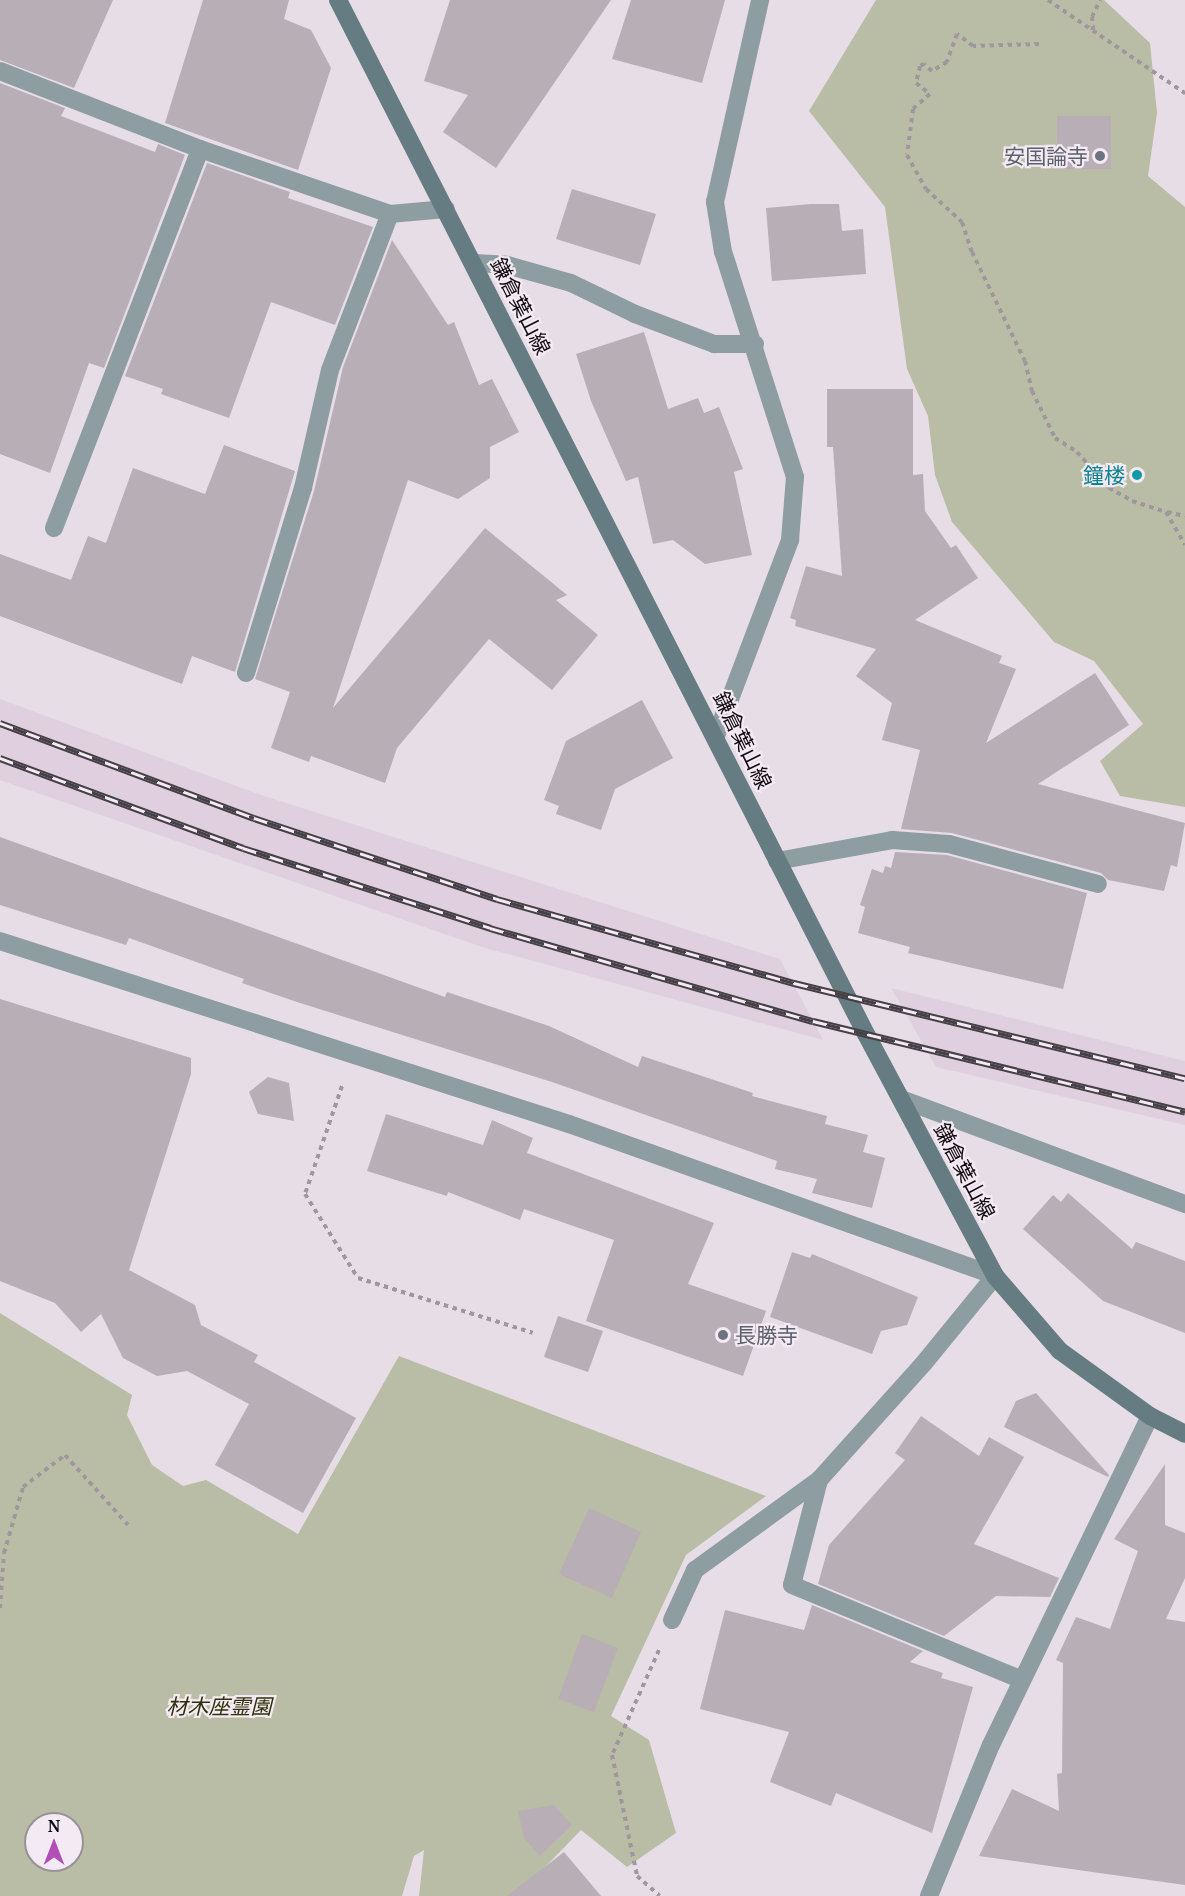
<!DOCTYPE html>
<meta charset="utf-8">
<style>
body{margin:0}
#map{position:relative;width:1185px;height:1896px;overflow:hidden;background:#e7dde6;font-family:"Noto Serif","Noto Sans JP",serif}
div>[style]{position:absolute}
.built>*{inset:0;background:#e0d0df}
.green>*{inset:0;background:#babda5}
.building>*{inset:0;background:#b7aeb6}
.path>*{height:4px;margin-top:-2px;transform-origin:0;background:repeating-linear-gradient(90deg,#9f979e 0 4.5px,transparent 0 9px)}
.service>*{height:18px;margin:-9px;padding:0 9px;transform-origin:9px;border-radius:9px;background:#8e9da2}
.minor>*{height:18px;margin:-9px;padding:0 9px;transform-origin:9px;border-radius:9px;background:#8e9da2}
.secondary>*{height:18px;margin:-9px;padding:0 9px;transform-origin:9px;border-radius:9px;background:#667c83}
.rail>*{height:7px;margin-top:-3.5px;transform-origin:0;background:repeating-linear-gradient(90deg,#f4eaf3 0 14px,#454045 0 28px);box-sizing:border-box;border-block:2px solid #454045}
.dots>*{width:16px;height:16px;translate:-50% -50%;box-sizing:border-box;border:3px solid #f4eaf3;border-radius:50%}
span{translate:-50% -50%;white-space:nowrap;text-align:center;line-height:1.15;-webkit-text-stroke:4.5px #f4eaf3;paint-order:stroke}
.worship-label{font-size:21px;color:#5b616d}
.right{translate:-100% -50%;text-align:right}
.left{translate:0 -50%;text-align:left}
.street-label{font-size:21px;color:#0f0c0f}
.culture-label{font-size:21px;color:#0d838f}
.park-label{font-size:21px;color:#2d3009;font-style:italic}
.north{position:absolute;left:24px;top:1812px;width:60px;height:60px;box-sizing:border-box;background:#f4eaf3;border:2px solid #989198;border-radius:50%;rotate:0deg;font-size:16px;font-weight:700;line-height:24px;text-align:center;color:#0f0c0f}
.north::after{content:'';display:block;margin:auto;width:21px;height:27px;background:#b14fb7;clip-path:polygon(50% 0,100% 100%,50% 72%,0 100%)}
</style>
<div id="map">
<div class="built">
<i style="clip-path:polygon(0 699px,261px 795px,780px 959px,823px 1040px,482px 947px,0 780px)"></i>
<i style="clip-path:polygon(891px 988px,1185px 1061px,1185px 1125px,936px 1067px)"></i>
</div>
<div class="green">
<i style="clip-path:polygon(876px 0,1104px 0,1150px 43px,1157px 113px,1148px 176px,1185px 207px,1185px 807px,1120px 796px,1100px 761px,1143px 724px,1094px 661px,1054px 642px,952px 522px,935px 475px,928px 416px,907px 369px,885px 207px,809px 111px)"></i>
<i style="clip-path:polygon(evenodd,0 1313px,132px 1395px,127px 1415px,152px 1465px,183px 1486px,206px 1480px,298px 1534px,399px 1356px,766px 1496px,686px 1555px,611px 1716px,649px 1740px,676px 1833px,627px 1867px,581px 1830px,517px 1896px,419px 1896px,424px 1850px,414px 1856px,402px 1896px,0 1896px,0 1313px,36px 1824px,72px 1824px,72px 1860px,36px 1860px,36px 1824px)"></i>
</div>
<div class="building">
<i style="clip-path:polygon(0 0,113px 0,74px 88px,0 60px)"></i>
<i style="clip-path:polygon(203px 0,289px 0,284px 19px,311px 30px,331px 68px,298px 170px,165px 123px)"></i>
<i style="clip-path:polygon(450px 0,611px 0,496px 168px,443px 132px,468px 95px,424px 81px)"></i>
<i style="clip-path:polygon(631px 0,725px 0,702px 83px,612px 59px)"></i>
<i style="clip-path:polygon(0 83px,65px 108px,61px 116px,155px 152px,158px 144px,185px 155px,104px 368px,89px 363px,50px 473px,0 454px)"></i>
<i style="clip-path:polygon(1057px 116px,1111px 116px,1111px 169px,1057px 169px)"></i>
<i style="clip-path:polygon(207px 163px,290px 192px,288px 198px,373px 227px,335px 325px,271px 302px,229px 418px,161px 394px,163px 389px,125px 376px)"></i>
<i style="clip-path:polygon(572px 189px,656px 214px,640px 265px,556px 239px)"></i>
<i style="clip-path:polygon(811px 204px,839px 204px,842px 231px,863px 229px,866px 274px,772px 281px,766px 208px)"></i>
<i style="clip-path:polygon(392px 240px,448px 325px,454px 322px,479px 385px,492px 379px,519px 432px,490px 447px,490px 478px,458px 499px,408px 480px,333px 708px,485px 528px,567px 595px,556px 600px,598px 635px,552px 690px,489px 639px,397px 748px,385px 783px,311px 756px,309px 762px,271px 748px,290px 692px,255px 679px,314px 491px,343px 367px)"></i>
<i style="clip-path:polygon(644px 332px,668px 409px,698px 398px,704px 413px,719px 407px,743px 469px,734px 472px,752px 555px,705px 564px,673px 540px,653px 544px,638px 477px,626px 481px,591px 401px,576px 354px)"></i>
<i style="clip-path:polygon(827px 389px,913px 389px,913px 475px,923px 474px,925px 511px,951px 548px,956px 545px,978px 578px,915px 620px,1002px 656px,999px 663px,1016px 669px,986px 743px,1095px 673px,1129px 725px,1038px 784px,1185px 823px,1177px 867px,1171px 865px,1164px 891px,1108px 880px,1101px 873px,952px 833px,901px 829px,920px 750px,882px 740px,892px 703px,856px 676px,876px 649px,795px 626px,796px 620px,790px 618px,806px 566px,842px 576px,833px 447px,827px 447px)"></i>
<i style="clip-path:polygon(224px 445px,295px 471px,235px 672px,192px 656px,182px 684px,0 616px,0 554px,71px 580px,88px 536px,106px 543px,133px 468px,205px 494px)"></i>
<i style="clip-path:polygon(642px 700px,673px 758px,615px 789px,601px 830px,556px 814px,559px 806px,544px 800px,566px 741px)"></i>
<i style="clip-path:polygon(0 837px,445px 997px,447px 992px,549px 1026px,638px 1067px,642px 1056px,753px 1093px,752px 1096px,827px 1116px,825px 1124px,868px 1135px,863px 1152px,885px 1158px,872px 1208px,812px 1193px,817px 1179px,775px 1169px,777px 1161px,555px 1083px,297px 1002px,242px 983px,244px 979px,129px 938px,126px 945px,0 905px)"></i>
<i style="clip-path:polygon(895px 852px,947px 855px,1087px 893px,1063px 989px,908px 953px,910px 947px,858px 933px,865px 907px,860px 905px,872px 869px,883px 873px,885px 866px,891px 868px)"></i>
<i style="clip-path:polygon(0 999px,191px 1058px,191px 1074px,129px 1270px,195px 1305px,201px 1325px,258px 1355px,254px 1362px,356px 1418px,303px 1513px,215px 1465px,249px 1404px,187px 1371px,157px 1376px,123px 1358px,101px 1314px,81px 1332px,55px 1303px,0 1281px)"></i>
<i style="clip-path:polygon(268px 1077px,289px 1083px,294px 1121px,258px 1114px,249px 1092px)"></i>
<i style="clip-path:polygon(386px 1114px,483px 1145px,492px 1120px,533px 1138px,527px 1153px,714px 1223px,688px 1284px,766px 1311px,743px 1376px,586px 1321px,614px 1240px,524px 1209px,520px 1220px,448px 1192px,447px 1196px,367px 1171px)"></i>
<i style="clip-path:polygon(1068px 1193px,1132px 1249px,1136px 1242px,1185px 1261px,1185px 1333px,1103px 1301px,1023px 1229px,1053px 1195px,1061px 1202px)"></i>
<i style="clip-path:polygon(792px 1252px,810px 1258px,812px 1254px,918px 1297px,907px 1325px,881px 1331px,872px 1354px,770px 1317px)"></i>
<i style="clip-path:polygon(558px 1316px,603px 1331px,588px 1372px,544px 1357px)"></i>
<i style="clip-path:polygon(1036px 1393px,1109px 1475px,1108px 1477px,1004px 1427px,1016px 1401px)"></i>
<i style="clip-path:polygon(921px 1416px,979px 1456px,989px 1437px,1024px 1457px,974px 1544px,1059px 1578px,1050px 1597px,996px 1596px,944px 1636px,818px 1584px,829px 1545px,905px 1460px,895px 1453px)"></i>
<i style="clip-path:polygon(1165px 1464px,1165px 1525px,1185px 1533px,1185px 1578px,1166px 1619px,1185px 1622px,1185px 1885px,979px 1856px,1012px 1789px,1059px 1811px,1057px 1774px,1062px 1773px,1063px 1663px,1056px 1660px,1076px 1617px,1110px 1629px,1138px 1551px,1114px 1539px)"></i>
<i style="clip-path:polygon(589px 1508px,641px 1532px,612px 1598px,559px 1574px)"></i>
<i style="clip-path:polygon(812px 1605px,923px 1651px,910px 1662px,943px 1673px,941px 1678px,973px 1687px,932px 1833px,836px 1793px,831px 1806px,770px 1782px,789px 1732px,700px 1709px,725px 1610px,804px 1630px)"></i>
<i style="clip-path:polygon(582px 1634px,618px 1648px,594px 1712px,558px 1699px)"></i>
<i style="clip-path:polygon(554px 1805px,572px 1825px,540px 1856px,524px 1838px,518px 1811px)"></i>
<i style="clip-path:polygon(564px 1852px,601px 1896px,507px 1896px)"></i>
</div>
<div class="path">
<i style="left:1048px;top:0;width:166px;rotate:34.2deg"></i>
<i style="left:1093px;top:30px;width:13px;rotate:-94deg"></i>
<i style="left:1092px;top:17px;width:19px;rotate:-65deg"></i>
<i style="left:1039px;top:44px;width:66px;rotate:178.3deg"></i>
<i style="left:973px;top:46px;width:20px;rotate:-143deg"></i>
<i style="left:957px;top:34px;width:30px;rotate:110deg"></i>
<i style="left:947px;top:62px;width:17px;rotate:149deg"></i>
<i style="left:932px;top:71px;width:11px;rotate:-139deg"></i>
<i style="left:924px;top:64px;width:4px;rotate:153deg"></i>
<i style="left:920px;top:66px;width:17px;rotate:103deg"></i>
<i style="left:916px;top:83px;width:18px;rotate:38deg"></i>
<i style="left:930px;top:94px;width:23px;rotate:139deg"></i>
<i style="left:913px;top:109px;width:46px;rotate:97.4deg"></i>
<i style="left:907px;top:155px;width:39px;rotate:61deg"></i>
<i style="left:926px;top:189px;width:49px;rotate:42.5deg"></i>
<i style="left:962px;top:222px;width:32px;rotate:72deg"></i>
<i style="left:972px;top:252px;width:121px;rotate:64.1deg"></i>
<i style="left:1025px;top:361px;width:31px;rotate:77deg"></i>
<i style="left:1032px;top:391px;width:52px;rotate:63.9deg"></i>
<i style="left:1055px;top:438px;width:26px;rotate:32deg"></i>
<i style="left:1077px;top:452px;width:48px;rotate:48.4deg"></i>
<i style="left:1109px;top:488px;width:26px;rotate:29deg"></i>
<i style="left:1132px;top:501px;width:36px;rotate:18deg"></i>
<i style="left:1166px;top:512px;width:38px;rotate:60deg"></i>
<i style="left:1167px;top:512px;width:18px;rotate:13deg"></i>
<i style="left:342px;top:1086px;width:114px;rotate:108.9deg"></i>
<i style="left:305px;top:1194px;width:99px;rotate:57.8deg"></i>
<i style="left:358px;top:1278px;width:183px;rotate:17.4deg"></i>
<i style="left:0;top:1608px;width:55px;rotate:-85.8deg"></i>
<i style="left:4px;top:1553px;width:69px;rotate:-73.9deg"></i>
<i style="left:23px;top:1487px;width:53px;rotate:-37.3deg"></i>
<i style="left:65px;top:1455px;width:94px;rotate:48deg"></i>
<i style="left:659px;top:1650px;width:115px;rotate:114.1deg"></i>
<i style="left:612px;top:1755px;width:124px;rotate:78.3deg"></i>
<i style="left:637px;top:1876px;width:30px;rotate:41deg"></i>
</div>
<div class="service">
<i style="left:474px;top:263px;width:33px;rotate:3deg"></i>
<i style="left:507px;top:265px;width:66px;rotate:15.7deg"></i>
<i style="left:571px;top:283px;width:71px;rotate:25.8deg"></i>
<i style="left:635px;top:314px;width:85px;rotate:20.8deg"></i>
<i style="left:714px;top:344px;width:41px"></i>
<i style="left:54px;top:528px;width:406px;rotate:-68.9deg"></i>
<i style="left:246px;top:673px;width:194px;rotate:-72.9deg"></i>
<i style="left:303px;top:488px;width:121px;rotate:-77.1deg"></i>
<i style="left:330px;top:370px;width:167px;rotate:-69deg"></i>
<i style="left:777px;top:861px;width:117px;rotate:-10.3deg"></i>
<i style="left:892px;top:840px;width:57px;rotate:4deg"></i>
<i style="left:949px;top:844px;width:154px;rotate:15deg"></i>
<i style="left:819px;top:1480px;width:108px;rotate:104.4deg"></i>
<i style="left:792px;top:1585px;width:249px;rotate:22.4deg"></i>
<i style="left:672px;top:1620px;width:55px;rotate:-65.3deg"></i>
<i style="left:695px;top:1570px;width:153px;rotate:-36deg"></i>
</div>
<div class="minor">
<i style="left:0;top:71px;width:215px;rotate:21.3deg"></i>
<i style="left:200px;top:149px;width:201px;rotate:18.9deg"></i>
<i style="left:390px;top:214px;width:56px;rotate:-5.1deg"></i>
<i style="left:716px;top:736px;width:210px;rotate:-69.3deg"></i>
<i style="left:790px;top:540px;width:63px;rotate:-85.5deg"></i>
<i style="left:795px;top:477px;width:236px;rotate:-107.7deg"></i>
<i style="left:723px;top:252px;width:51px;rotate:-99.1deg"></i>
<i style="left:715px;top:202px;width:207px;rotate:-77.4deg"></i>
<i style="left:0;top:941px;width:598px;rotate:17.83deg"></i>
<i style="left:569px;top:1124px;width:452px;rotate:19.6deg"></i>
<i style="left:995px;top:1276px;width:112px;rotate:129.2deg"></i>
<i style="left:924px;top:1363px;width:157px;rotate:131.9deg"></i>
<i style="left:901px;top:1099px;width:303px;rotate:20.3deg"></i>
<i style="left:929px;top:1896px;width:163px;rotate:-67.7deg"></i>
<i style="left:991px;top:1745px;width:365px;rotate:-64.2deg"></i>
</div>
<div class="secondary">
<i style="left:338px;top:0;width:1161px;rotate:62.95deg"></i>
<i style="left:866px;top:1034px;width:274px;rotate:61.9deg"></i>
<i style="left:995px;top:1276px;width:99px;rotate:49.1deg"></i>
<i style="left:1060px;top:1351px;width:111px;rotate:35.8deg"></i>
<i style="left:1150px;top:1416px;width:39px;rotate:27deg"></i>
</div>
<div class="rail">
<i style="left:0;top:723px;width:271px;rotate:20.5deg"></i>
<i style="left:254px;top:818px;width:256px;rotate:18.4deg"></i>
<i style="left:497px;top:899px;width:309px;rotate:15.8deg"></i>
<i style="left:794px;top:983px;width:402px;rotate:13.7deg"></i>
<i style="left:0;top:758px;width:259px;rotate:20.3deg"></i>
<i style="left:243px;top:848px;width:260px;rotate:17.9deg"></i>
<i style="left:490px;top:928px;width:336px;rotate:16.1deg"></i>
<i style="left:813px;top:1021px;width:383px;rotate:13.7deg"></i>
</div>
<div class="dots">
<i style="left:1100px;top:156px;background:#6b7280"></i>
<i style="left:1137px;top:475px;background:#0f9aa8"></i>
<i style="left:723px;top:1335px;background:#6b7280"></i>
</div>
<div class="worship-label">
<span class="right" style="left:1088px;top:156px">安国論寺</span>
<span class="left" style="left:735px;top:1335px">長勝寺</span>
</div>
<div class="street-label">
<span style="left:521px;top:306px;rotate:63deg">鎌倉葉山線</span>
<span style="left:743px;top:740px;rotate:64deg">鎌倉葉山線</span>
<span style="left:965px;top:1171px;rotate:62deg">鎌倉葉山線</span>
</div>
<div class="culture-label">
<span class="right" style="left:1125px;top:475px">鐘楼</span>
</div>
<div class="park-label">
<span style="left:219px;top:1706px">材木座霊園</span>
</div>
<div class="north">N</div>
</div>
